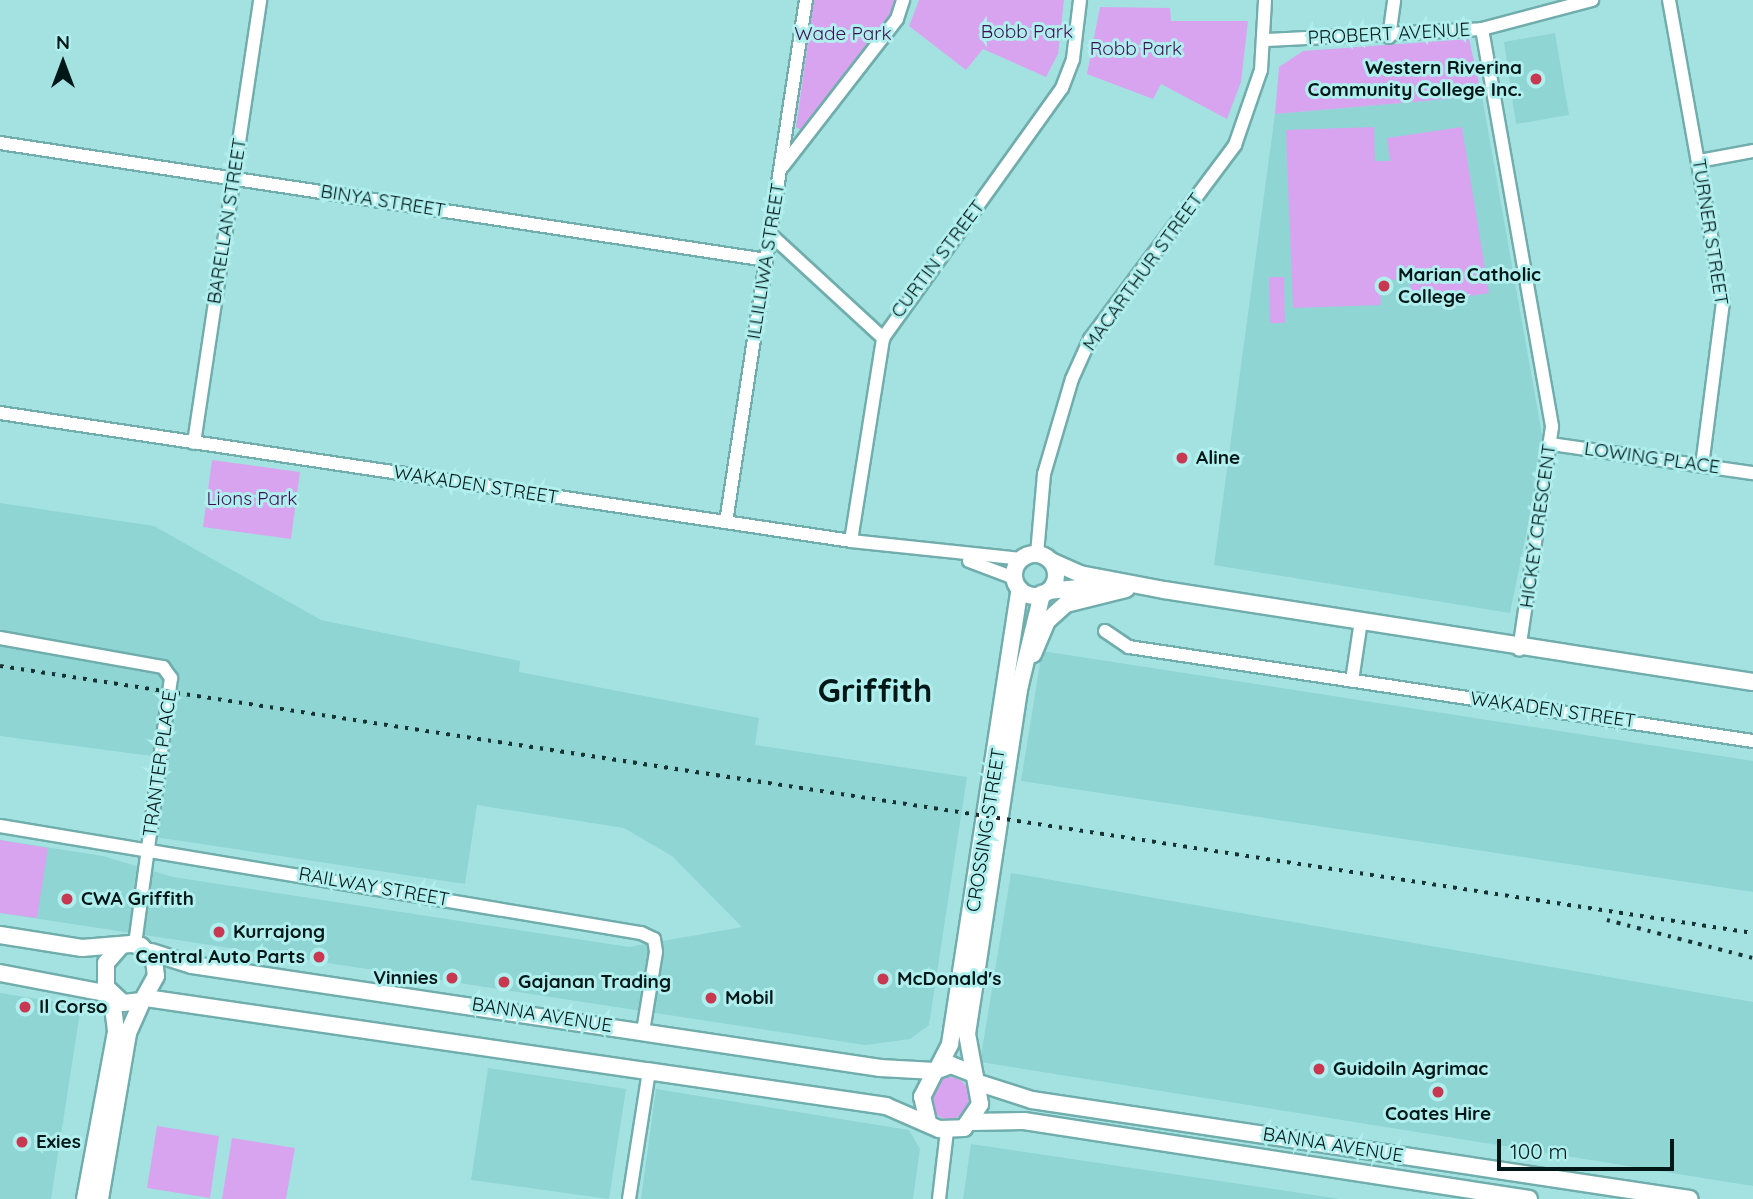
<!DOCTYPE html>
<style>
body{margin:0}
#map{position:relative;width:1753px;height:1199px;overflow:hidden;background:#a4e2e1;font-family:Quicksand,sans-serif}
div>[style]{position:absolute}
.built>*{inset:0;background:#8ed5d4}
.green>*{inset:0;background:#d8a4ef}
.round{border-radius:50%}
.roads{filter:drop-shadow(2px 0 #70adac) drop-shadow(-2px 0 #70adac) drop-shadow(0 2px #70adac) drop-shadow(0 -2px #70adac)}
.minor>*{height:12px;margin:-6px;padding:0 6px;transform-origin:6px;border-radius:6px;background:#fff}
.major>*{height:16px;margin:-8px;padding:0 8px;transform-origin:8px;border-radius:8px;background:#fff}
.major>.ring{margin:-8px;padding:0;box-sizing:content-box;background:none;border:16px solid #fff;border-radius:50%}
.rail>*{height:3.5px;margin-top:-1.75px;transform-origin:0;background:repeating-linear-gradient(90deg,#173433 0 3.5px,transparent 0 10.5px)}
.dots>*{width:19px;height:19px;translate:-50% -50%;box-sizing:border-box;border:4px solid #b0efee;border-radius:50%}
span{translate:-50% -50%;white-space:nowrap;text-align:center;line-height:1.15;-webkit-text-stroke:6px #b0efee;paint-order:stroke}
.park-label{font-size:19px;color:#400f52}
.street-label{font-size:19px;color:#001717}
.poi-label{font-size:19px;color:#001717;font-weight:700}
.right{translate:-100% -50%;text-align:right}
.left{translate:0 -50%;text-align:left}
.town-label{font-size:33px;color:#001717;font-weight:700}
.north{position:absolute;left:28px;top:28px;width:70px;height:70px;-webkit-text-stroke:5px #b0efee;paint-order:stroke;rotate:0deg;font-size:19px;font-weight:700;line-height:28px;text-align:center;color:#001717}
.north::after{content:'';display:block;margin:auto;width:24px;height:32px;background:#001717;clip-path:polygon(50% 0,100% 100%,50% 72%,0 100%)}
.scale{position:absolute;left:1497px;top:1139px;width:177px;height:32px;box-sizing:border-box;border:4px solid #001717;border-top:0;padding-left:9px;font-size:21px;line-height:24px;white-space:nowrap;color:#001717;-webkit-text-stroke:5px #b0efee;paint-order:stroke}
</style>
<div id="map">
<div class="built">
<i style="clip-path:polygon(1555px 33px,1569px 115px,1516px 124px,1504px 42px)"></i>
<i style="clip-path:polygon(1482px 96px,1544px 446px,1510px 613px,1214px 565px,1275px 114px)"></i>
<i style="clip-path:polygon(0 503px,154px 526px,321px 620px,520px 661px,519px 672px,759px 718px,755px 745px,967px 777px,929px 1025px,910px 1039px,865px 1045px,0 913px,0 840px,103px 856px,173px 877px,629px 947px,742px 927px,672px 856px,624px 828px,477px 805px,465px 884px,155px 837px,167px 758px,0 736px)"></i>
<i style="clip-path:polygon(1042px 651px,1753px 761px,1753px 892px,1021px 781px)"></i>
<i style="clip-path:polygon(1011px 873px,1753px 1002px,1753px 1186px,980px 1062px)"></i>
<i style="clip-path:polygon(0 993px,81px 1006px,51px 1199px,0 1199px)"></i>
<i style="clip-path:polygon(488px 1068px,626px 1089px,609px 1199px,471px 1180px)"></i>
<i style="clip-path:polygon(656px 1089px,909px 1130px,920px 1149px,913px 1199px,641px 1199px)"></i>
<i style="clip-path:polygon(971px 1144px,1340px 1199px,963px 1199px)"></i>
</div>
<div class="green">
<i style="clip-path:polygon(814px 0,899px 0,897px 19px,802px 131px,796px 127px)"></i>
<i style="clip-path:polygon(919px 0,1064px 0,1058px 54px,1046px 77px,983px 49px,966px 70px,909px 26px)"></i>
<i style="clip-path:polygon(1100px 7px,1170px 8px,1171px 21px,1248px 21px,1241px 82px,1227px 119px,1161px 84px,1153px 99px,1087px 74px)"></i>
<i style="clip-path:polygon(1469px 39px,1482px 96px,1275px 114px,1279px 67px,1303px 51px)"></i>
<i style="clip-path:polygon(1374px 127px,1375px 161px,1390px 161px,1387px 138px,1462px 127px,1489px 293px,1414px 305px,1409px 277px,1380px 282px,1381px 305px,1293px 308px,1286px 130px)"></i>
<i style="clip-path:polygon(1269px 277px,1284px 277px,1285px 323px,1270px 323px)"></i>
<i style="clip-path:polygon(212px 460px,300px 472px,291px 539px,203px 527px)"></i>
<i style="clip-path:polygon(0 840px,48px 848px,37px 918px,0 913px)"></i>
<i class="round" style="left:928px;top:1077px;width:42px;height:42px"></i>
<i style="clip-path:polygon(157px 1126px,219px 1136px,210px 1198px,147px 1188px)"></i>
<i style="clip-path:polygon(232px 1138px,295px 1148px,286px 1199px,222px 1199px)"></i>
</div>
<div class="roads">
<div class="minor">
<i style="left:1669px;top:0;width:307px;rotate:79.9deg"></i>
<i style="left:1723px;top:302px;width:164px;rotate:97.3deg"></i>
<i style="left:1482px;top:29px;width:404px;rotate:80deg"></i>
<i style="left:1552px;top:427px;width:225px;rotate:98.4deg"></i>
<i style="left:1389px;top:37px;width:37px;rotate:-82deg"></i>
<i style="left:1267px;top:40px;width:215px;rotate:-2.9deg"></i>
<i style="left:1482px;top:29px;width:114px;rotate:-14.8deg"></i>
<i style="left:0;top:143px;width:775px;rotate:8.68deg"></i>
<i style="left:1699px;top:161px;width:55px;rotate:-10.5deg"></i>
<i style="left:783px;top:166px;width:186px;rotate:-52.2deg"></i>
<i style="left:897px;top:19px;width:20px;rotate:-72deg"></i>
<i style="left:770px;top:234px;width:154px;rotate:42.6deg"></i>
<i style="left:0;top:413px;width:861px;rotate:8.55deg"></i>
<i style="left:851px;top:541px;width:171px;rotate:6deg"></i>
<i style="left:194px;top:443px;width:448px;rotate:-81.5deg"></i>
<i style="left:1551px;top:444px;width:204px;rotate:8.2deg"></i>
<i style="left:726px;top:522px;width:528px;rotate:-81.29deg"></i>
<i style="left:851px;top:541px;width:206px;rotate:-81deg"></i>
<i style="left:883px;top:338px;width:307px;rotate:-54.4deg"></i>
<i style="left:1062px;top:88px;width:31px;rotate:-69deg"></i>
<i style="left:1073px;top:59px;width:59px;rotate:-83.2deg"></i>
<i style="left:1037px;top:554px;width:80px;rotate:-85deg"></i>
<i style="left:1044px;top:474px;width:99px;rotate:-73.6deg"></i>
<i style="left:1072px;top:379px;width:44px;rotate:-65.8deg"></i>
<i style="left:1090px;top:339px;width:242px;rotate:-53.2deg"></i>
<i style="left:1235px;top:145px;width:79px;rotate:-70.9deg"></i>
<i style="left:1261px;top:70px;width:70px;rotate:-86.7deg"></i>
<i style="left:969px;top:561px;width:48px;rotate:20.7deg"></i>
<i style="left:1105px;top:631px;width:29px;rotate:34deg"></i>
<i style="left:1129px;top:647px;width:631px;rotate:8.57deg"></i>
<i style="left:0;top:638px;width:166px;rotate:10.1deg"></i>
<i style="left:163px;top:667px;width:14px;rotate:54deg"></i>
<i style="left:171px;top:678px;width:268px;rotate:97.7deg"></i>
<i style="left:1352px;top:681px;width:61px;rotate:-81.5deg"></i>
<i style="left:0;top:826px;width:650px;rotate:9.48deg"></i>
<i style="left:641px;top:933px;width:14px;rotate:25deg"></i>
<i style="left:654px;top:939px;width:13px;rotate:81deg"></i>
<i style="left:656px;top:952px;width:80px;rotate:99.3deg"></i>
<i style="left:629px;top:1199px;width:129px;rotate:-81.1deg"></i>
<i style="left:939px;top:1199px;width:68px;rotate:-83.3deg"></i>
</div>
<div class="major">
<i class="ring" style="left:1014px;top:554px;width:26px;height:26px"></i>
<i style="left:1051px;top:561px;width:32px;rotate:24deg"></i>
<i style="left:1080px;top:574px;width:86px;rotate:10.8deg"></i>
<i style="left:1164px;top:590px;width:596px;rotate:8.88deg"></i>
<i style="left:1048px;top:591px;width:51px;rotate:-5.6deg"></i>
<i style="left:1033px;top:654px;width:36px;rotate:-67deg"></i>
<i style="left:1047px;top:621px;width:25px;rotate:-42deg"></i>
<i style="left:1066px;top:604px;width:62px;rotate:-14deg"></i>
<i style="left:0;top:935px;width:83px;rotate:9deg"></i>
<i style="left:82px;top:948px;width:49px;rotate:-4.7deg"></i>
<i style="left:131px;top:944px;width:10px;rotate:11deg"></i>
<i style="left:141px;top:946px;width:19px;rotate:47deg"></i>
<i style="left:154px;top:960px;width:16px;rotate:83deg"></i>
<i style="left:156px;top:976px;width:29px;rotate:119deg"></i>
<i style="left:142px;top:1001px;width:19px;rotate:174deg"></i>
<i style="left:123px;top:1003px;width:23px;rotate:-137deg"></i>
<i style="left:106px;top:987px;width:24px;rotate:-90deg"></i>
<i style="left:106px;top:963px;width:23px;rotate:-49deg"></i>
<i style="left:151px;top:952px;width:43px;rotate:17.6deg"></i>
<i style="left:192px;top:965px;width:696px;rotate:8.51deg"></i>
<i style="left:880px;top:1068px;width:55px;rotate:3.1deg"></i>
<i style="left:0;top:973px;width:112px;rotate:10.8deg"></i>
<i style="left:146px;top:998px;width:748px;rotate:8.3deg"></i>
<i style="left:886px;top:1106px;width:58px;rotate:23.5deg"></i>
<i style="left:939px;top:1129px;width:25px;rotate:-2deg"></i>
<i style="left:964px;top:1128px;width:29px;rotate:-56deg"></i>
<i style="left:980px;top:1104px;width:71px;rotate:-100.5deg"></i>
<i style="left:967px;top:1034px;width:353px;rotate:-81.4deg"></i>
<i style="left:1020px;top:685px;width:94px;rotate:-76.4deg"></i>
<i style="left:938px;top:1068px;width:27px;rotate:-63deg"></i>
<i style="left:950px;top:1044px;width:460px;rotate:-81.3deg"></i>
<i style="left:979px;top:1083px;width:56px;rotate:17.8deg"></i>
<i style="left:1032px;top:1100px;width:665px;rotate:8.56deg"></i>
<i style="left:928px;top:1122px;width:26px;rotate:-103deg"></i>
<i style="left:922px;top:1097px;width:29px;rotate:-63deg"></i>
<i style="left:935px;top:1071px;width:17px;rotate:-21deg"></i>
<i style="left:951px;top:1065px;width:25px;rotate:21deg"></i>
<i style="left:972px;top:1122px;width:52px;rotate:-1.1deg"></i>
<i style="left:1024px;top:1121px;width:511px;rotate:8.78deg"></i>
<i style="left:85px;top:1199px;width:171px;rotate:-79.5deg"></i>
<i style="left:116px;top:1031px;width:35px;rotate:-97deg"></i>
<i style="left:100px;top:1199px;width:168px;rotate:-80.4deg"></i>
<i style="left:128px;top:1033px;width:35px;rotate:-66deg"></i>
</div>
</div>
<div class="rail">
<i style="left:0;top:666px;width:1773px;rotate:8.66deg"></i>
<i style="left:1607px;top:920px;width:151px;rotate:14.6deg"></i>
</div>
<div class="dots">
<i style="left:1536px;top:79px;background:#c93851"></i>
<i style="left:1384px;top:286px;background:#c93851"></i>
<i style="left:1182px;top:458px;background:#c93851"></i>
<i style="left:67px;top:899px;background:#c93851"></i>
<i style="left:219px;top:932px;background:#c93851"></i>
<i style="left:319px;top:957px;background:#c93851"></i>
<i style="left:452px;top:978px;background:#c93851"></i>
<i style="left:883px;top:979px;background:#c93851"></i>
<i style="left:504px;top:982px;background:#c93851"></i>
<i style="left:711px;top:998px;background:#c93851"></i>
<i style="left:25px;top:1007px;background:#c93851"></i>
<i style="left:1319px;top:1069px;background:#c93851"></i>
<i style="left:1438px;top:1092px;background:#c93851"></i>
<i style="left:22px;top:1142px;background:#c93851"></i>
</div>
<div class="park-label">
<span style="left:1027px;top:32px">Bobb Park</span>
<span style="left:843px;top:34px">Wade Park</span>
<span style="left:1136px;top:49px">Robb Park</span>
<span style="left:252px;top:499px">Lions Park</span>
</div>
<div class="street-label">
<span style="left:1389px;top:34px;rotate:-3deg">PROBERT AVENUE</span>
<span style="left:383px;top:201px;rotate:9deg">BINYA STREET</span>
<span style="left:227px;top:221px;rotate:-81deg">BARELLAN STREET</span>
<span style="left:1710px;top:232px;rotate:81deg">TURNER STREET</span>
<span style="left:938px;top:259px;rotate:-53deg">CURTIN STREET</span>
<span style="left:766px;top:261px;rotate:-81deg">ILLILLIWA STREET</span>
<span style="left:1143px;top:272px;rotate:-54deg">MACARTHUR STREET</span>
<span style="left:1652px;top:458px;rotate:8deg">LOWING PLACE</span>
<span style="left:476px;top:485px;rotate:9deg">WAKADEN STREET</span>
<span style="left:1538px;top:526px;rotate:-82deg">HICKEY CRESCENT</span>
<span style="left:1553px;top:710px;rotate:8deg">WAKADEN STREET</span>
<span style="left:160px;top:764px;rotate:-82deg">TRANTER PLACE</span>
<span style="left:986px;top:830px;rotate:-81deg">CROSSING STREET</span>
<span style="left:374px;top:887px;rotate:10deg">RAILWAY STREET</span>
<span style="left:542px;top:1015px;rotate:9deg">BANNA AVENUE</span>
<span style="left:1333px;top:1145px;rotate:9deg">BANNA AVENUE</span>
</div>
<div class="poi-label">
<span class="right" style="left:1522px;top:79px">Western Riverina<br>Community College Inc.</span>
<span class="left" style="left:1398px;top:286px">Marian Catholic<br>College</span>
<span class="left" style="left:1196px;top:458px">Aline</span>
<span class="left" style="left:81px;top:899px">CWA Griffith</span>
<span class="left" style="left:233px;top:932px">Kurrajong</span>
<span class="right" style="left:305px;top:957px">Central Auto Parts</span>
<span class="right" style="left:438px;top:978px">Vinnies</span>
<span class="left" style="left:897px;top:979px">McDonald's</span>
<span class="left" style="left:518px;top:982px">Gajanan Trading</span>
<span class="left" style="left:725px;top:998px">Mobil</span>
<span class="left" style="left:39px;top:1007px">Il Corso</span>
<span class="left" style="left:1333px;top:1069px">Guidoiln Agrimac</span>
<span style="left:1438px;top:1114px">Coates Hire</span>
<span class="left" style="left:36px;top:1142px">Exies</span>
</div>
<div class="town-label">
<span style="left:875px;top:690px">Griffith</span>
</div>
<div class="north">N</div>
<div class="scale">100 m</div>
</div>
